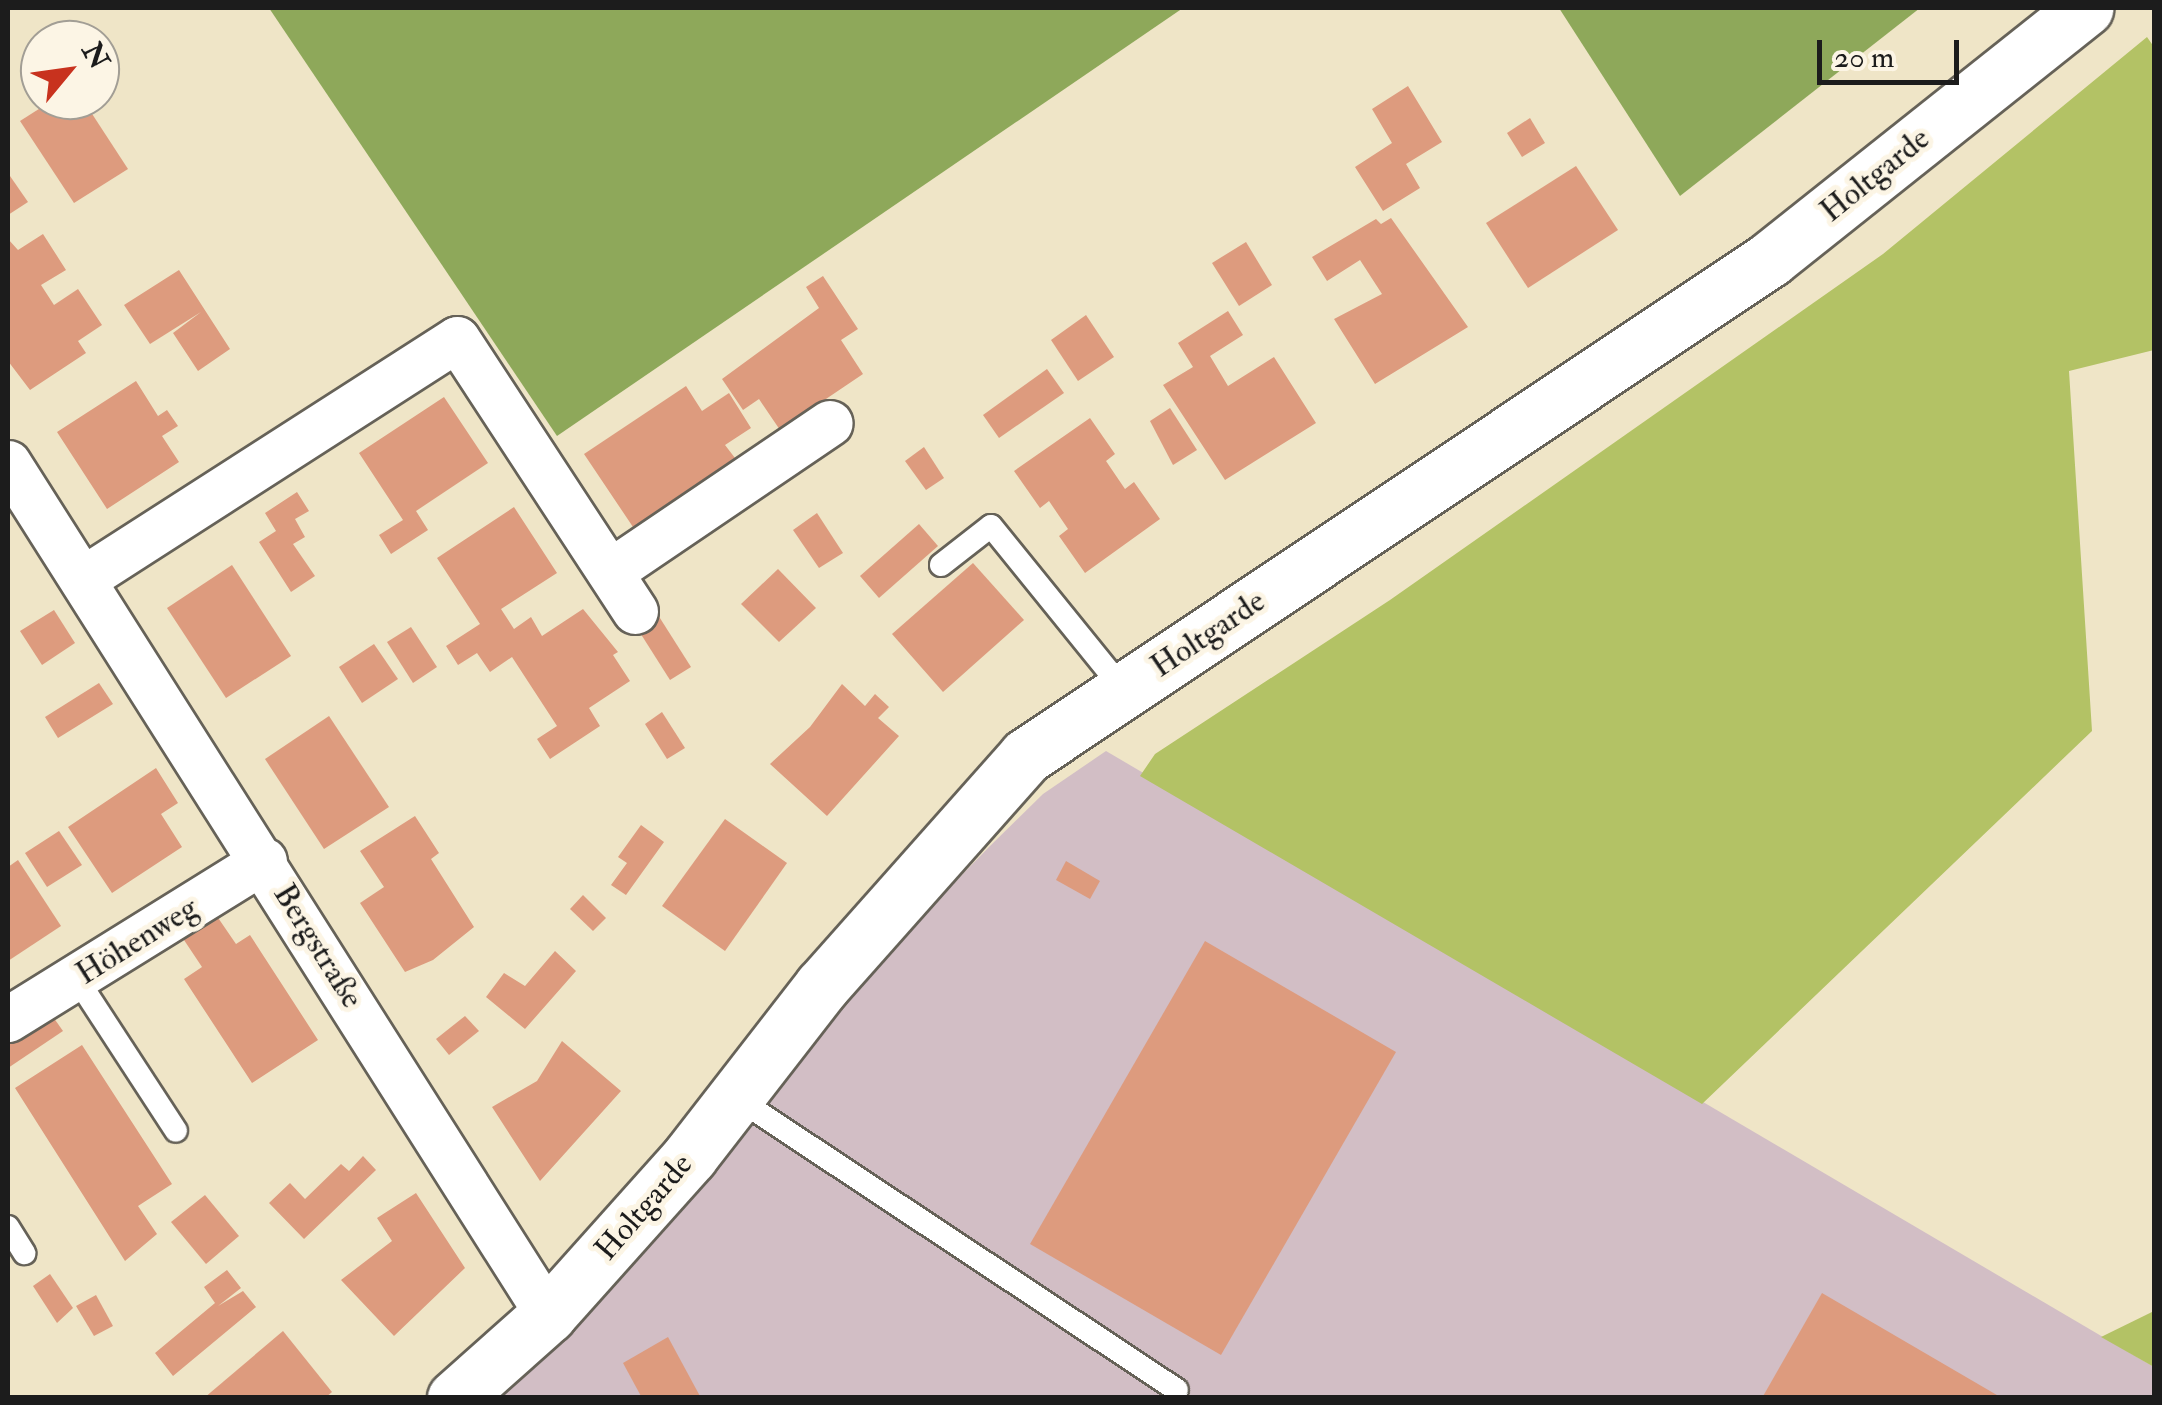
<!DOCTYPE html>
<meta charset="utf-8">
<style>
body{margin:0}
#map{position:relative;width:2162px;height:1405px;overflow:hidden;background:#efe5c7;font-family:"IM FELL Double Pica",serif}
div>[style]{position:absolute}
.industrial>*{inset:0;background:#d2bec5}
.green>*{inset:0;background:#b3c265}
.forest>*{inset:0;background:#8ea85a}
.building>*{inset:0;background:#dd9b7e}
.roads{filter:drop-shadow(2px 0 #666258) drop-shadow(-2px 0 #666258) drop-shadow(0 2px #666258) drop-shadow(0 -2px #666258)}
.lane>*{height:22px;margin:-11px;padding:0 11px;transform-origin:11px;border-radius:11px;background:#fff}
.street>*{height:45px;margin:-22.5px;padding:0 22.5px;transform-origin:22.5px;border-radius:22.5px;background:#fff}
.secondary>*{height:55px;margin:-27.5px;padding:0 27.5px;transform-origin:27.5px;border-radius:27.5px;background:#fff}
span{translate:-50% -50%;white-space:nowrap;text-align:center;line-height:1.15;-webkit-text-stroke:10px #fcf5e5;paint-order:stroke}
.street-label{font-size:32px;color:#1c1c1c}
.frame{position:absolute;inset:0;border:10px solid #1c1c1c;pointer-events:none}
.north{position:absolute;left:20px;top:20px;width:100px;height:100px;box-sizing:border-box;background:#fcf5e5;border:2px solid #a29e95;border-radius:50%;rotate:61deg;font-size:28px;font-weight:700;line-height:40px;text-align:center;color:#1c1c1c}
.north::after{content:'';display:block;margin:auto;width:35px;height:45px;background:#c8321e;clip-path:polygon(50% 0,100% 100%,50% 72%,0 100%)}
.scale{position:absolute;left:1817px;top:40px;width:142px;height:45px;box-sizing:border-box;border:5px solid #1c1c1c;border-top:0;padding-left:12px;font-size:30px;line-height:35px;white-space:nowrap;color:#1c1c1c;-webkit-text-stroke:8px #fcf5e5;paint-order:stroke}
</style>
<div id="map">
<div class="industrial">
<i style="clip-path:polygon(1106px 751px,2154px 1367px,2154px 1398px,453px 1398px,989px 847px,1043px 794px)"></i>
</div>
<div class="green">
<i style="clip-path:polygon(2147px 37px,2154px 47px,2154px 350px,2069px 371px,2092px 731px,1702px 1104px,1140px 776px,1155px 754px,1390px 600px,1883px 254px)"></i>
<i style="clip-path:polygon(2154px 1311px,2154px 1367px,2101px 1337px)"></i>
</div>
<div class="forest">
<i style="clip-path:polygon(269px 8px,1183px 8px,557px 436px)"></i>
<i style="clip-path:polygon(1559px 8px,1920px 8px,1680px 196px)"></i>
</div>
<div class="building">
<i style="clip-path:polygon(1408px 86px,1442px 142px,1406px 164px,1420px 188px,1383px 211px,1355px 167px,1392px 143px,1372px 109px)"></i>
<i style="clip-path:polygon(53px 100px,83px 100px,128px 169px,74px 203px,20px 121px)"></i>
<i style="clip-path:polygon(1530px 118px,1545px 143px,1522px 157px,1507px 133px)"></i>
<i style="clip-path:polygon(1576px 166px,1618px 230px,1528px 288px,1486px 223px)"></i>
<i style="clip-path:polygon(10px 176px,28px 202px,8px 215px,8px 178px)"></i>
<i style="clip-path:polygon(1391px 218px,1468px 327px,1375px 384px,1334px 319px,1382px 294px,1360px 260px,1327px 281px,1312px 257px,1376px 219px,1381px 224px)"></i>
<i style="clip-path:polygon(43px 234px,66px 270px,41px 285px,54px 305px,78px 289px,102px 325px,78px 341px,86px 353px,30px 390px,8px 361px,8px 239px,18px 250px)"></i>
<i style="clip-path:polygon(1246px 242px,1272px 285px,1239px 306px,1212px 263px)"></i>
<i style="clip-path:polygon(179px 270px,230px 349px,198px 371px,173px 333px,201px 312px,150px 344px,124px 305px)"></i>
<i style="clip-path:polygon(823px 276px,858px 329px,841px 340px,863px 374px,780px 430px,759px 399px,743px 410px,722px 379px,819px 308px,806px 287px)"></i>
<i style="clip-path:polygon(1228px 311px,1243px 335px,1210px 356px,1228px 386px,1274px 357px,1316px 423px,1225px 480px,1163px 385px,1193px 367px,1178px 343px)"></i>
<i style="clip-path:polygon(1086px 315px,1114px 357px,1078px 381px,1051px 340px)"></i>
<i style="clip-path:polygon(1047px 369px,1064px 393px,999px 438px,983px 415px)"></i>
<i style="clip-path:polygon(136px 381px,158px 416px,167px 410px,178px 426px,162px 436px,179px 462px,107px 509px,57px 432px)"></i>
<i style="clip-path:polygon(686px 386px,702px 411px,729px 393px,751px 428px,725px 445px,735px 458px,633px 527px,584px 454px)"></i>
<i style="clip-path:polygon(444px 397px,488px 463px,416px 511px,428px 530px,391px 554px,379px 535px,403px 520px,359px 453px)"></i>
<i style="clip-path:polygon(1170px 408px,1197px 450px,1173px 465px,1150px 421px)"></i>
<i style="clip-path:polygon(1090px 418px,1115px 454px,1106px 461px,1125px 489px,1134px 482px,1160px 519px,1085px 573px,1059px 536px,1068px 529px,1049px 501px,1040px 508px,1014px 471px)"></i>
<i style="clip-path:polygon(924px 447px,944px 478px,926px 490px,905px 461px)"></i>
<i style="clip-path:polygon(297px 492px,309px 511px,295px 519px,305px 537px,293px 544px,315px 576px,291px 592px,259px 542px,276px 531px,265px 513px)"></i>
<i style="clip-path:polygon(514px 507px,557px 573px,501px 609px,514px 629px,531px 617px,542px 636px,583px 609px,618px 652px,613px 655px,630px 681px,589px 708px,600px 726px,550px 759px,537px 739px,557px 726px,512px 657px,490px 672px,477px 653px,458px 665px,446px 646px,480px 624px,437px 558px)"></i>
<i style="clip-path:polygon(817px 513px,843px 553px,819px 568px,793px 530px)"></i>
<i style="clip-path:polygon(919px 524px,938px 546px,879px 598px,860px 576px)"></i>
<i style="clip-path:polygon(973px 563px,1024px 620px,943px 692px,892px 634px)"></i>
<i style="clip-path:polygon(232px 565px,291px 656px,226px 698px,167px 608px)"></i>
<i style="clip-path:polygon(778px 569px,816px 608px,779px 642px,741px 604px)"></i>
<i style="clip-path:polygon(54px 610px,75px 643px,42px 665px,20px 631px)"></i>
<i style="clip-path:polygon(658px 615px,691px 667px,670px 680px,637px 628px)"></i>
<i style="clip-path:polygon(411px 627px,437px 667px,413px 683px,387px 642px)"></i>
<i style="clip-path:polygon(374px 644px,398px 679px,362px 703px,339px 667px)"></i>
<i style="clip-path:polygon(99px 683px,113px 704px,58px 738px,45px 717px)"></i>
<i style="clip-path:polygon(842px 684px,865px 706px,875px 694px,889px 707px,878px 718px,899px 736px,827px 816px,770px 764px,810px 727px)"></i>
<i style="clip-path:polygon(662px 712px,685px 748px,667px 759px,645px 724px)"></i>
<i style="clip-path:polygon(329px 716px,389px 807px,324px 849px,265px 759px)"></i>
<i style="clip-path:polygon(156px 768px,178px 803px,161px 814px,182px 847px,112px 893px,68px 827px)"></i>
<i style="clip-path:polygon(415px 816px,439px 853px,431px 859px,474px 927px,433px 960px,405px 972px,360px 903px,384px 887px,360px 851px)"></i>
<i style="clip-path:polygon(725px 819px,787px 863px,725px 951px,662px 906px)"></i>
<i style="clip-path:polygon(641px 825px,664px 842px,626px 895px,611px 885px,627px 863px,618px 857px)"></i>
<i style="clip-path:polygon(59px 831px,82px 865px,47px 887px,25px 853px)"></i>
<i style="clip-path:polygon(18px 860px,61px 926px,8px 961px,8px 867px)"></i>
<i style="clip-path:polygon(1066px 861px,1100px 881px,1090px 899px,1056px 880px)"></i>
<i style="clip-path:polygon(583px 895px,606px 918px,593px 931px,570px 909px)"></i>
<i style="clip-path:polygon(212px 909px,236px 944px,250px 935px,318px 1040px,252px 1083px,184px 979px,202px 967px,178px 931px)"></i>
<i style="clip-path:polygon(1205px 941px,1396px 1052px,1221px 1355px,1030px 1244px)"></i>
<i style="clip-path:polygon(555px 951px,576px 971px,525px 1029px,486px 997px,504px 973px,525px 986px)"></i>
<i style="clip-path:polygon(51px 1014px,63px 1031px,8px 1068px,8px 1042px)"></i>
<i style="clip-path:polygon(465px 1016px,479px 1031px,449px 1055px,436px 1039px)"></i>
<i style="clip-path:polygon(562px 1041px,621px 1091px,540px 1181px,492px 1107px,537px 1081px)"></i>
<i style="clip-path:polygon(82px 1045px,172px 1184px,138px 1206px,157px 1234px,125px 1261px,15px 1088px)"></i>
<i style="clip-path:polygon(363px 1156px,376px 1170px,304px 1239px,269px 1203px,290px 1183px,305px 1199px,341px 1164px,349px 1171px)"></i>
<i style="clip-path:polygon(416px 1193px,465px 1268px,394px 1336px,341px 1280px,392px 1241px,377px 1218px)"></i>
<i style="clip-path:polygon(205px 1195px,239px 1236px,206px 1264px,171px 1222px)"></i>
<i style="clip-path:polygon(227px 1270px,241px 1288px,218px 1306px,243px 1291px,256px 1307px,173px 1376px,155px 1353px,215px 1303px,204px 1287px)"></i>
<i style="clip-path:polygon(50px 1274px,73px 1308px,57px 1323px,33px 1286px)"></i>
<i style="clip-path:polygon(1822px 1293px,2002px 1398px,1762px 1398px)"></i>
<i style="clip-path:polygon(96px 1295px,113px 1326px,94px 1336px,76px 1306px)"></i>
<i style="clip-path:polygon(283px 1331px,332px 1392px,325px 1398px,204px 1398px)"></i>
<i style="clip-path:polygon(668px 1337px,701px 1398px,642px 1398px,623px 1363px)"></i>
</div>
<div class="roads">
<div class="lane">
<i style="left:941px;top:565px;width:63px;rotate:-38deg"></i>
<i style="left:991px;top:526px;width:211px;rotate:51deg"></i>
<i style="left:77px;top:979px;width:181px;rotate:56.9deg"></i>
<i style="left:735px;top:1097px;width:530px;rotate:33.54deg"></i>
<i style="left:8px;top:1227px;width:31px;rotate:58deg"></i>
</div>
<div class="street">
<i style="left:8px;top:463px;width:1009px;rotate:57.63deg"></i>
<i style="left:611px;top:571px;width:264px;rotate:-34.1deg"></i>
<i style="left:83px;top:579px;width:444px;rotate:-32.7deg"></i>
<i style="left:457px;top:339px;width:325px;rotate:56.8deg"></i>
<i style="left:8px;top:1019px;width:301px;rotate:-31.8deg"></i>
</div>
<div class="secondary">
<i style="left:455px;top:1398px;width:125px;rotate:-41.7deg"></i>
<i style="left:548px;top:1315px;width:213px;rotate:-48.2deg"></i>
<i style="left:690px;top:1156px;width:215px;rotate:-52.2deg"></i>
<i style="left:822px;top:986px;width:307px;rotate:-48.4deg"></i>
<i style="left:1026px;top:756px;width:895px;rotate:-33.74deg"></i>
<i style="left:1770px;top:259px;width:403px;rotate:-38.5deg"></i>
</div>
</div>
<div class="street-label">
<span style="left:1875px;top:175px;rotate:-39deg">Holtgarde</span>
<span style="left:1208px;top:634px;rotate:-34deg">Holtgarde</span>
<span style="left:137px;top:941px;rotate:-32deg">Höhenweg</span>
<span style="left:318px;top:946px;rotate:58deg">Bergstraße</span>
<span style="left:644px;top:1207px;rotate:-49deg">Holtgarde</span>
</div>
<div class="frame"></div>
<div class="north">N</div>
<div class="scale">20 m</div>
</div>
